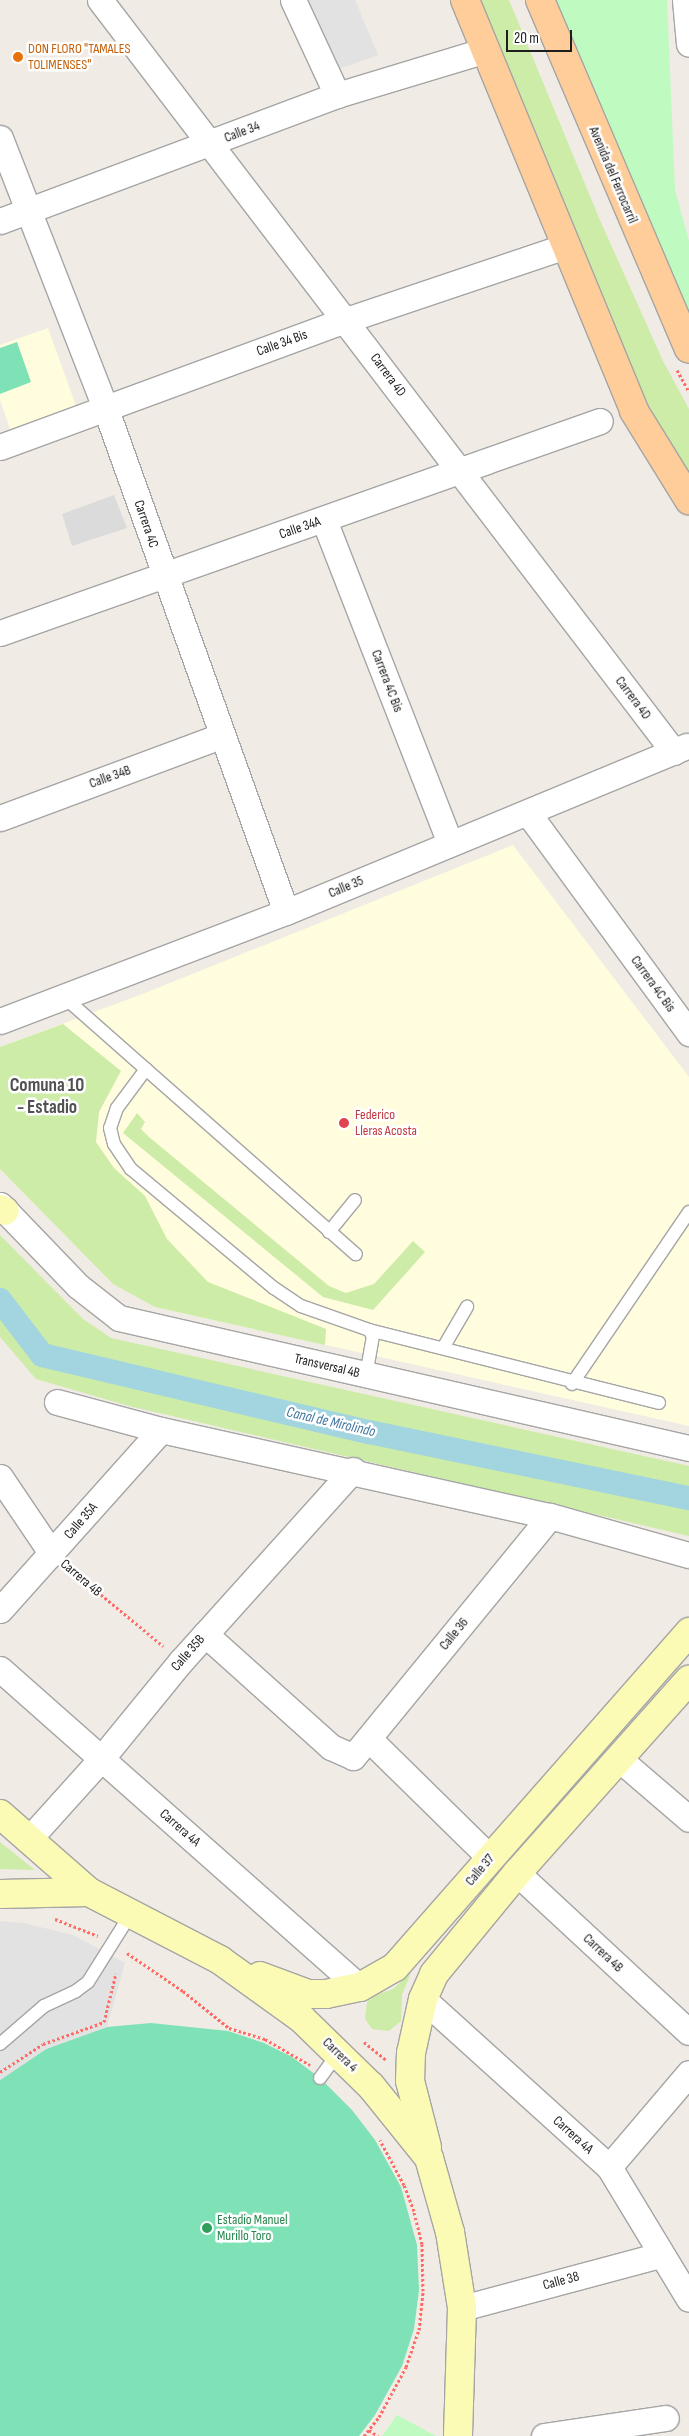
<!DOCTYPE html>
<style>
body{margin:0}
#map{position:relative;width:689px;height:2436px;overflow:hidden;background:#f0ebe4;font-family:"Sofia Sans Condensed",sans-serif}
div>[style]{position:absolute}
.residential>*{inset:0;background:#dcdbdb}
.education>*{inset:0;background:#fffddd}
.grass>*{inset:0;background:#cdeca7}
.park>*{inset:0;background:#bffbc0}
.pitch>*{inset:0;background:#7ee2b6}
.parking>*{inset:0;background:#e2e2e2}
.canal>*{height:24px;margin:-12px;padding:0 12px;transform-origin:12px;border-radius:12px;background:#a2d5df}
.path>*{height:3px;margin-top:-1.5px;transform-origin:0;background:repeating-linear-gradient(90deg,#ff6c65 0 2.5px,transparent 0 5px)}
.roads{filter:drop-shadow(1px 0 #a5a5a5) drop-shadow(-1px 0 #a5a5a5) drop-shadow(0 1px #a5a5a5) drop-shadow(0 -1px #a5a5a5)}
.lane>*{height:12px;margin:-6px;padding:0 6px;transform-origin:6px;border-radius:6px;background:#fff}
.street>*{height:25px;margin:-12.5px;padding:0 12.5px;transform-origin:12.5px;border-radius:12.5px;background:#fff}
.secondary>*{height:28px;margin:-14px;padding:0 14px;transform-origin:14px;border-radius:14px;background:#fcfbb5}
.primary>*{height:28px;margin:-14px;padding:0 14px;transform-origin:14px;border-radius:14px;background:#ffcd99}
.dots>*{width:14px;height:14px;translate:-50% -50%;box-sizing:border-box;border:2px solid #fff;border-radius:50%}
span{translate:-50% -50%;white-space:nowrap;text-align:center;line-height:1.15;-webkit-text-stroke:5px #fff;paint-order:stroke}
.food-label{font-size:14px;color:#c56008}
.left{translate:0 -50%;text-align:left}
.street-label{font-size:14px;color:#1e1e1e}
.health-label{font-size:14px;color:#be3a42}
.leisure-label{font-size:14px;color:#27864d}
.water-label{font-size:15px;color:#4277a2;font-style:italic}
.district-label{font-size:19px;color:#515151;font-weight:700}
.scale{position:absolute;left:506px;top:30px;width:66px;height:22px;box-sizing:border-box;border:2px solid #1e1e1e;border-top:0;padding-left:6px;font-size:15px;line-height:18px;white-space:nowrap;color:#1e1e1e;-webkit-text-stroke:4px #fff;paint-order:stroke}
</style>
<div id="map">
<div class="residential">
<i style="clip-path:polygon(114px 495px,127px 528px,72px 546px,62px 514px)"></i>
</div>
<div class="education">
<i style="clip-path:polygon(48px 328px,76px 406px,10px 429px,0 400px,0 345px)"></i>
<i style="clip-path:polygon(513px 845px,689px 1077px,689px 1426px,155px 1307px,113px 1284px,0 1169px,0 1047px,145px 993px)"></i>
</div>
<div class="grass">
<i style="clip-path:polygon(477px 0,509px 0,599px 218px,663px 361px,689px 409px,689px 476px,656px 427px,586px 267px)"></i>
<i style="clip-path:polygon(63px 1024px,121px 1071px,99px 1112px,96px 1142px,114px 1168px,145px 1196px,167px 1239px,208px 1282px,326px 1329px,325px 1345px,155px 1307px,113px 1284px,0 1169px,0 1047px)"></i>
<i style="clip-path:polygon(137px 1113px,145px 1122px,141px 1129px,149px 1137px,329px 1286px,346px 1293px,374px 1284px,413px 1241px,425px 1252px,373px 1310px,323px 1297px,123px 1133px)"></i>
<i style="clip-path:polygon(0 1235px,83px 1319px,111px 1338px,689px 1466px,689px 1536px,129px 1406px,36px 1379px,0 1337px)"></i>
<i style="clip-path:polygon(0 1842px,35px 1870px,0 1869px)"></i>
<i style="clip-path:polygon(411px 1973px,402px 1995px,401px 2021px,389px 2031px,372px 2029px,365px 2019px,367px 2002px,376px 1995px,393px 1989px)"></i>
</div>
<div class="park">
<i style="clip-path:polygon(553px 0,667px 0,675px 190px,689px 241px,689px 325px)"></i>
<i style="clip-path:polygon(397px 2415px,436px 2436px,382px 2436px)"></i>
</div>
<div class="pitch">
<i style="clip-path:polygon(17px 342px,31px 382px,0 394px,0 348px)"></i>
<i style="clip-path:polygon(151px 2023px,228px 2031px,264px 2043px,292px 2057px,320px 2078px,352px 2110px,375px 2140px,401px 2187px,417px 2245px,419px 2290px,414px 2329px,402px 2366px,375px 2415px,359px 2436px,0 2436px,0 2080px,46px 2049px,107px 2027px)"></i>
</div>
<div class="parking">
<i style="clip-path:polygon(300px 0,355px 0,378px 55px,333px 71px)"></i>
<i style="clip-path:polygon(0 1921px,23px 1923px,73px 1935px,125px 1963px,107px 2027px,46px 2049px,0 2080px)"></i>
</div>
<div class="canal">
<i style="left:0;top:1300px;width:69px;rotate:52.6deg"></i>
<i style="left:42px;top:1355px;width:336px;rotate:13.3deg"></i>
<i style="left:369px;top:1432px;width:327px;rotate:11.7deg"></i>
</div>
<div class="path">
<i style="left:677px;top:370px;width:25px;rotate:61deg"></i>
<i style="left:70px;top:1569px;width:121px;rotate:39.6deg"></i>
<i style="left:55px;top:1919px;width:46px;rotate:21.6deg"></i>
<i style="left:127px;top:1953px;width:68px;rotate:34.2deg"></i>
<i style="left:183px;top:1991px;width:59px;rotate:38.8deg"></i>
<i style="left:229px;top:2028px;width:38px;rotate:17deg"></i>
<i style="left:265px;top:2039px;width:52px;rotate:30deg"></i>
<i style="left:364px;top:2042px;width:28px;rotate:39deg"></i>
<i style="left:0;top:2072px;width:51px;rotate:-33.1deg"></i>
<i style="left:43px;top:2044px;width:65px;rotate:-19.8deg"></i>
<i style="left:104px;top:2022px;width:50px;rotate:-76.2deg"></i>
<i style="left:369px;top:2430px;width:11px;rotate:34deg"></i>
<i style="left:364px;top:2436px;width:24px;rotate:-52deg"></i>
<i style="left:379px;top:2417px;width:57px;rotate:-61.6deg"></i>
<i style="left:406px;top:2367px;width:39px;rotate:-71deg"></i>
<i style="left:419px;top:2330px;width:39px;rotate:-84deg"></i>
<i style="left:423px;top:2291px;width:47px;rotate:-91.2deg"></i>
<i style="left:422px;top:2244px;width:34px;rotate:-104deg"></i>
<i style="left:414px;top:2211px;width:28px;rotate:-111deg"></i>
<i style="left:404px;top:2185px;width:51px;rotate:-118.1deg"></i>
</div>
<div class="roads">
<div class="lane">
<i style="left:64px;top:997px;width:389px;rotate:41.4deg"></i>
<i style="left:146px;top:1069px;width:49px;rotate:126.6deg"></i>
<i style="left:117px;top:1108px;width:21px;rotate:109deg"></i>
<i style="left:110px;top:1128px;width:16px;rotate:76deg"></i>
<i style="left:114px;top:1144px;width:30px;rotate:56deg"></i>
<i style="left:131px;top:1169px;width:186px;rotate:39.8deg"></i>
<i style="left:274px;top:1288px;width:32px;rotate:34deg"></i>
<i style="left:301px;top:1306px;width:72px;rotate:19.4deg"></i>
<i style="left:369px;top:1330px;width:7px;rotate:56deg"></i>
<i style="left:373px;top:1336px;width:40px;rotate:100deg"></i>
<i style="left:329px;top:1232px;width:41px;rotate:-50.9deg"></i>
<i style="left:369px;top:1330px;width:299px;rotate:14.1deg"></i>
<i style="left:443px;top:1348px;width:48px;rotate:-59.7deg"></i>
<i style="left:572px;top:1384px;width:208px;rotate:-55.8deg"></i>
<i style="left:0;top:2044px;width:58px;rotate:-40.8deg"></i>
<i style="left:44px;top:2006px;width:35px;rotate:-25deg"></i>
<i style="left:76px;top:1991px;width:15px;rotate:-37deg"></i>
<i style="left:88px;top:1982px;width:79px;rotate:-57.9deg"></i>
<i style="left:320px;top:2078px;width:32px;rotate:-54deg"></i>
</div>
<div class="street">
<i style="left:100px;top:0;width:946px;rotate:52.65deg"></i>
<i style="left:293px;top:0;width:105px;rotate:65.1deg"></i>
<i style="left:685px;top:0;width:44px;rotate:84.8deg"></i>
<i style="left:0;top:138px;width:289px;rotate:68.7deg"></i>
<i style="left:105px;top:407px;width:536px;rotate:70.28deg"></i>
<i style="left:0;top:221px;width:360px;rotate:-20.5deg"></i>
<i style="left:337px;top:95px;width:156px;rotate:-16.8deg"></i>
<i style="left:0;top:447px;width:369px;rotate:-20.2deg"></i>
<i style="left:346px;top:320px;width:232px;rotate:-18.6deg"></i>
<i style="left:324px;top:520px;width:347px;rotate:68.7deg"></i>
<i style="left:0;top:633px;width:636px;rotate:-19.46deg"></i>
<i style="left:528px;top:813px;width:273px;rotate:53.8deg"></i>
<i style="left:0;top:818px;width:236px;rotate:-20.4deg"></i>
<i style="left:0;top:1021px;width:306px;rotate:-20.9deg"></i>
<i style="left:286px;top:912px;width:434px;rotate:-22.5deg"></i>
<i style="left:0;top:1205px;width:112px;rotate:46.1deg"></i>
<i style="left:78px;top:1286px;width:52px;rotate:38deg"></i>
<i style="left:119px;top:1318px;width:585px;rotate:12.85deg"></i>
<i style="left:57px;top:1402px;width:108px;rotate:15.1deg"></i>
<i style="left:161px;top:1430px;width:398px;rotate:12.5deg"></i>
<i style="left:550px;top:1516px;width:144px;rotate:15.7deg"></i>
<i style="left:0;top:1477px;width:93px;rotate:56deg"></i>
<i style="left:0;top:1610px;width:241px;rotate:-48.2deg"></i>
<i style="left:205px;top:1634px;width:169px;rotate:41.9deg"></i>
<i style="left:331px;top:1747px;width:24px;rotate:24deg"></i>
<i style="left:353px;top:1757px;width:311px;rotate:-50.7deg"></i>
<i style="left:0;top:1669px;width:480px;rotate:41.5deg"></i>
<i style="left:369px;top:1739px;width:170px;rotate:44.5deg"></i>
<i style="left:619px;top:1759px;width:92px;rotate:40.6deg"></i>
<i style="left:28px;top:1840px;width:109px;rotate:-48deg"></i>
<i style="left:101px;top:1759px;width:127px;rotate:-50.8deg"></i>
<i style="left:181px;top:1661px;width:257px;rotate:-48deg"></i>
<i style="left:517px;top:1873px;width:234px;rotate:42.8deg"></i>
<i style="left:423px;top:1999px;width:251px;rotate:42.1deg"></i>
<i style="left:609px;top:2167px;width:154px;rotate:58.8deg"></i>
<i style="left:609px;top:2167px;width:123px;rotate:-49.6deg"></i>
<i style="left:462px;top:2308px;width:205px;rotate:-15deg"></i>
<i style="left:544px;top:2436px;width:123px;rotate:-8.4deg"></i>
</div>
<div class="secondary">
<i style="left:0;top:1209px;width:5px;rotate:22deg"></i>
<i style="left:0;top:1814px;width:118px;rotate:41.2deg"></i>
<i style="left:89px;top:1892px;width:148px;rotate:27.4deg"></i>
<i style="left:220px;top:1960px;width:101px;rotate:35.7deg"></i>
<i style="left:302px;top:2019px;width:96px;rotate:44.2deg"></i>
<i style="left:371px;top:2086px;width:92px;rotate:51.1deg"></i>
<i style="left:429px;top:2158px;width:77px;rotate:74.2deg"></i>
<i style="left:450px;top:2232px;width:77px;rotate:81deg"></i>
<i style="left:462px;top:2308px;width:128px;rotate:91.8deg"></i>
<i style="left:0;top:1894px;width:89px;rotate:-1.3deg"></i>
<i style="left:260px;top:1976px;width:51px;rotate:20.6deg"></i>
<i style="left:308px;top:1994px;width:18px"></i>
<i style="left:326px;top:1994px;width:35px;rotate:-12deg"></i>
<i style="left:360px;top:1987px;width:40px;rotate:-29.7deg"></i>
<i style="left:395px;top:1967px;width:446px;rotate:-48.7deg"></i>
<i style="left:427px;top:2147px;width:68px;rotate:-104.4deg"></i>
<i style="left:410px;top:2081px;width:28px;rotate:-88deg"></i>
<i style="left:411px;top:2053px;width:55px;rotate:-77.5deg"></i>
<i style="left:423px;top:1999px;width:27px;rotate:-66deg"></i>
<i style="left:434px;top:1974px;width:131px;rotate:-50.6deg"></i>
<i style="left:517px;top:1873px;width:259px;rotate:-48.3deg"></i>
</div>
<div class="primary">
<i style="left:465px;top:0;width:444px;rotate:67.6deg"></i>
<i style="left:634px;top:411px;width:105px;rotate:58.3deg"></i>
<i style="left:540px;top:0;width:379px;rotate:66.9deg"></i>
</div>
</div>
<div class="dots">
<i style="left:18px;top:57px;background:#e8710a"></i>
<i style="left:344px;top:1123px;background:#e0444e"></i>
<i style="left:207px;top:2228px;background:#2e9e5b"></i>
</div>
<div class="food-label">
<span class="left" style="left:28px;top:57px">DON FLORO "TAMALES<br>TOLIMENSES"</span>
</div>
<div class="street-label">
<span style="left:242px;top:132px;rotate:-21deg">Calle 34</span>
<span style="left:613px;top:175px;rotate:67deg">Avenida del Ferrocarril</span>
<span style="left:282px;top:343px;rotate:-20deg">Calle 34 Bis</span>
<span style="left:388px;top:375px;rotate:53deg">Carrera 4D</span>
<span style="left:146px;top:524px;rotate:71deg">Carrera 4C</span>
<span style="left:300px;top:528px;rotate:-19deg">Calle 34A</span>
<span style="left:387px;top:681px;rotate:69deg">Carrera 4C Bis</span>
<span style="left:633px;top:698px;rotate:53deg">Carrera 4D</span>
<span style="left:110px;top:777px;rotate:-20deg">Calle 34B</span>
<span style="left:346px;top:887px;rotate:-23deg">Calle 35</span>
<span style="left:653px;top:984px;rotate:54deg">Carrera 4C Bis</span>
<span style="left:327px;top:1366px;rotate:13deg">Transversal 4B</span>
<span style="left:81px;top:1521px;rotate:-49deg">Calle 35A</span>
<span style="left:81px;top:1578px;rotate:40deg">Carrera 4B</span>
<span style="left:454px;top:1634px;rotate:-51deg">Calle 36</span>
<span style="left:188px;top:1653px;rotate:-49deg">Calle 35B</span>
<span style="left:180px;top:1828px;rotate:41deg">Carrera 4A</span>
<span style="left:480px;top:1870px;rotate:-50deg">Calle 37</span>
<span style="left:603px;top:1953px;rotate:43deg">Carrera 4B</span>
<span style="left:340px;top:2055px;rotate:44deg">Carrera 4</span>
<span style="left:573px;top:2135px;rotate:42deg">Carrera 4A</span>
<span style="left:561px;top:2281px;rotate:-15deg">Calle 38</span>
</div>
<div class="health-label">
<span class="left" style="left:355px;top:1123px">Federico<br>Lleras Acosta</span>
</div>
<div class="leisure-label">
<span class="left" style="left:217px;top:2228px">Estadio Manuel<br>Murillo Toro</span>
</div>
<div class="water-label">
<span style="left:331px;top:1422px;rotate:13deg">Canal de Mirolindo</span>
</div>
<div class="district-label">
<span style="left:47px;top:1097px">Comuna 10<br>- Estadio</span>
</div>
<div class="scale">20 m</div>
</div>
